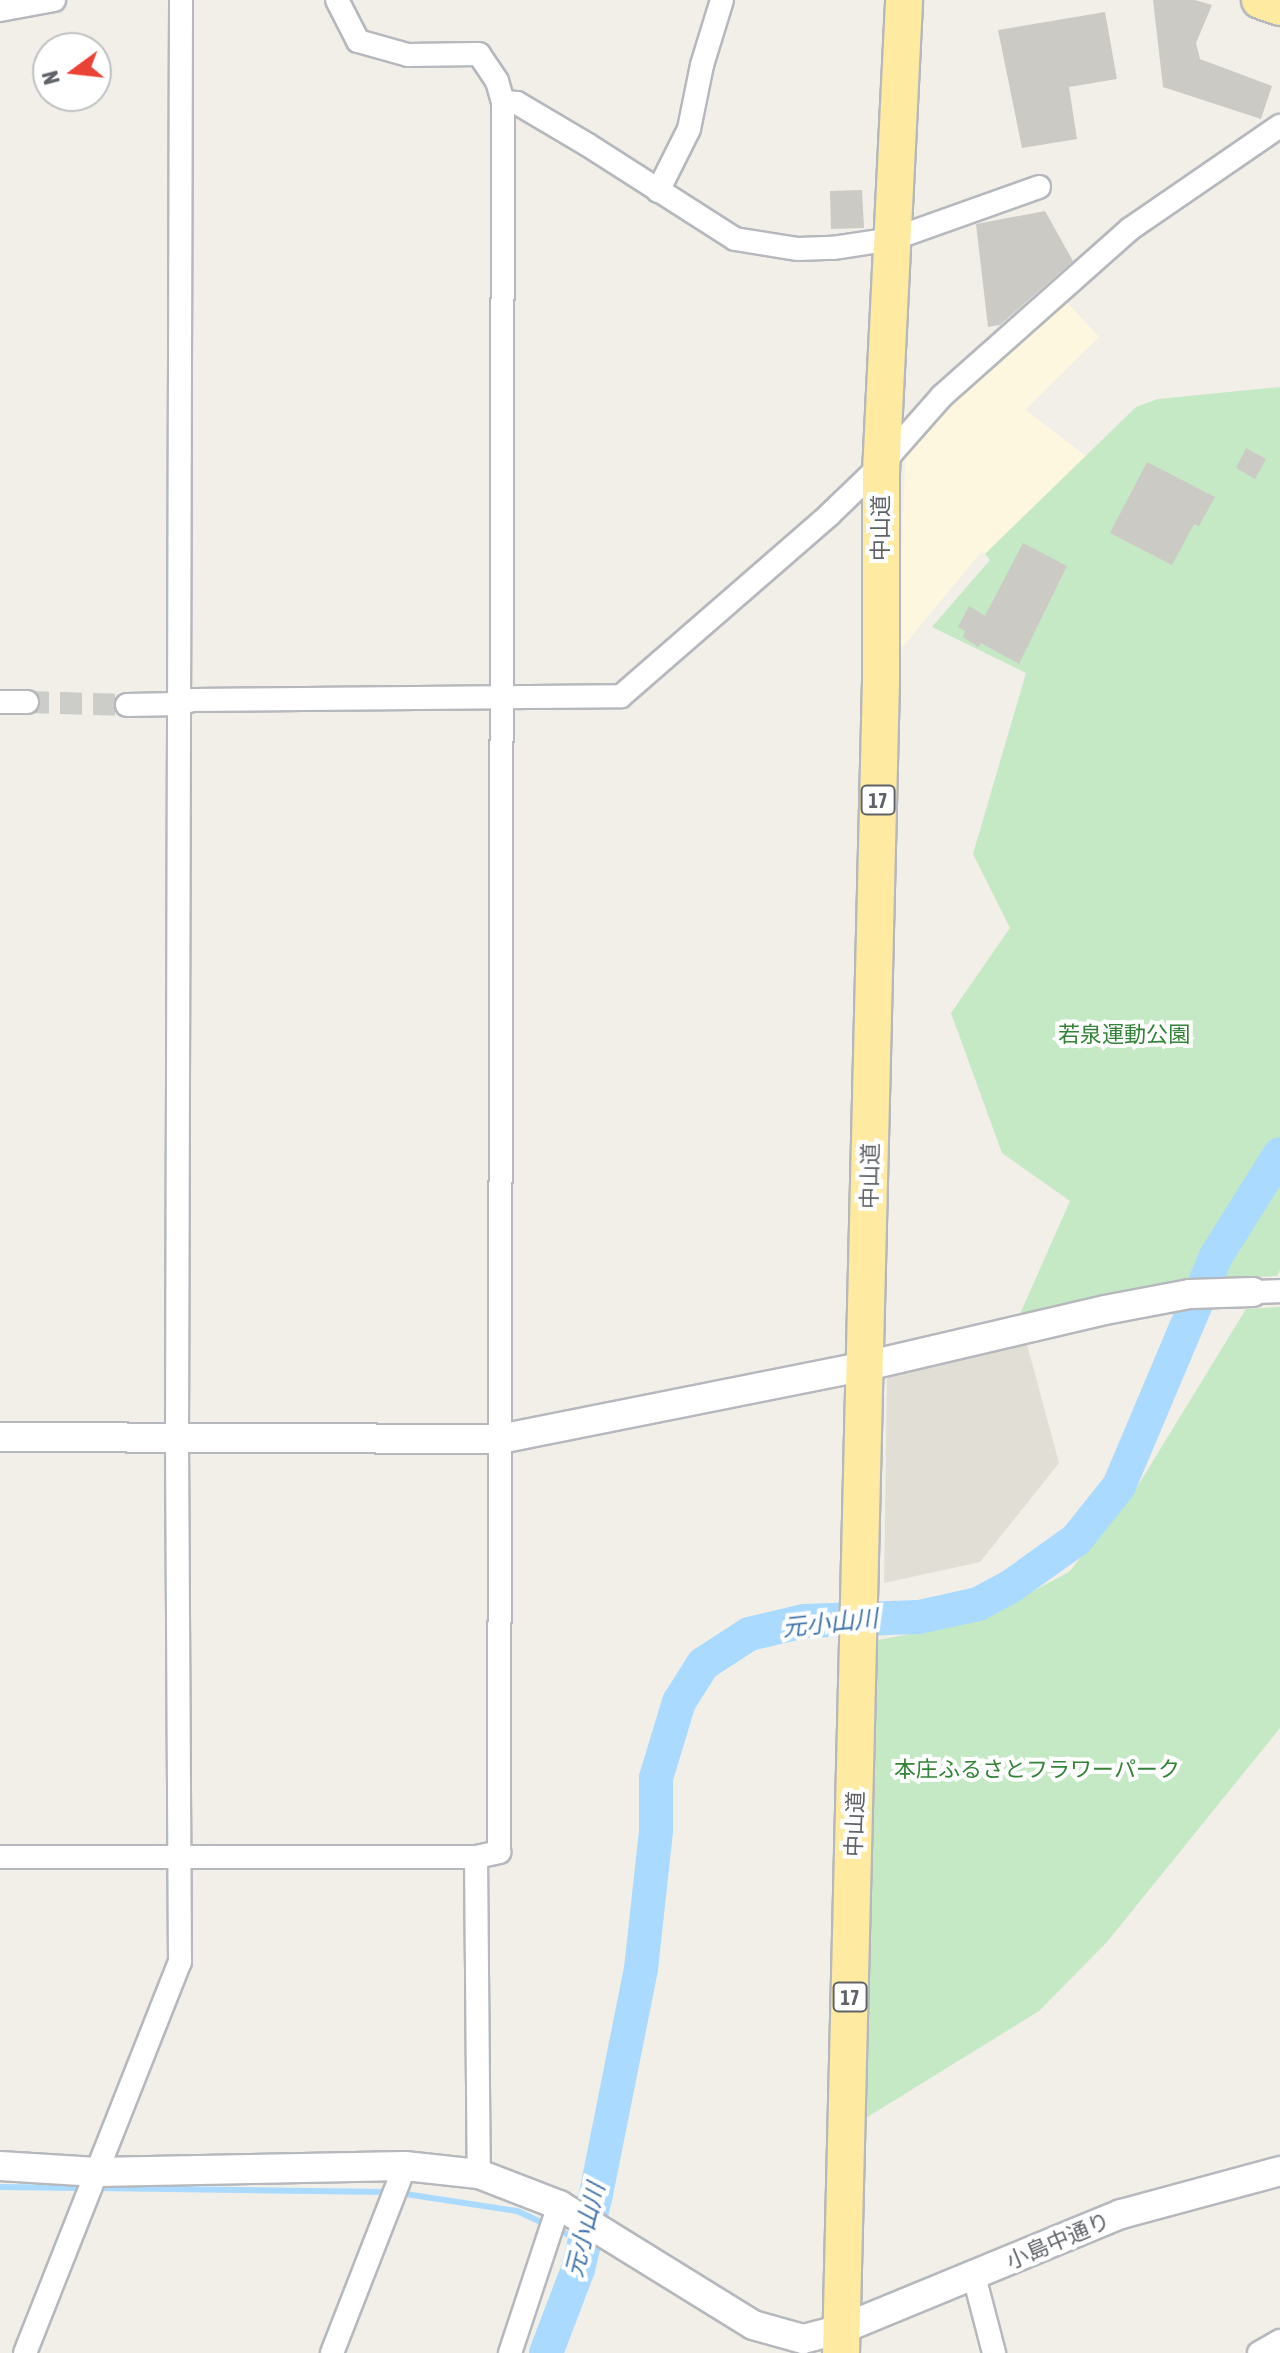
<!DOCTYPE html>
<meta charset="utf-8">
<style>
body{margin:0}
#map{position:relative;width:1280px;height:2353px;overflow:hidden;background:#f1efe8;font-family:"Asap Condensed","Noto Sans JP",sans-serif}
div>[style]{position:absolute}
.commercial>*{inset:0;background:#fef7e0}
.education>*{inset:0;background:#e1ded6}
.green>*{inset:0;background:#c5e8c5}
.stream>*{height:6px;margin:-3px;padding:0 3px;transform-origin:3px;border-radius:3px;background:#aadaff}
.river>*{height:34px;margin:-17px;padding:0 17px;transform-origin:17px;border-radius:17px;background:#aadaff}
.building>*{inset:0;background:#cccac5}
.minor-tunnel>*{height:22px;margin-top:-11px;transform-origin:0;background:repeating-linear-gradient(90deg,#ccccc8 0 22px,transparent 0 33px)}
.roads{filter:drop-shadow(2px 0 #b5b8bc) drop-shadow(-2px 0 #b5b8bc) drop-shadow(0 2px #b5b8bc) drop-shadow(0 -2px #b5b8bc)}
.minor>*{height:22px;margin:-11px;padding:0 11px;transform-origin:11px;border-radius:11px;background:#fff}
.tertiary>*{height:28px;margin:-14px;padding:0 14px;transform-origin:14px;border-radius:14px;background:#fff}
.trunk>*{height:36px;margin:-18px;padding:0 18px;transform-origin:18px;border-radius:18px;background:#feeaa1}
span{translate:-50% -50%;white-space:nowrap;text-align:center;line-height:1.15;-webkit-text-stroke:8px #fff;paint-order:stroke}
.shield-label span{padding:2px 6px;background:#fff;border:2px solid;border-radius:6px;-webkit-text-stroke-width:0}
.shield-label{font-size:20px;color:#5f6368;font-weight:700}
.street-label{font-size:22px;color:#5f6368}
.park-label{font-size:22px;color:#348238}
.water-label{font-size:24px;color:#4174aa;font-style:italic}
.north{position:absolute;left:32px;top:32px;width:80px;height:80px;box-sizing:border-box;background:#fff;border:2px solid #bfc1c3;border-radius:50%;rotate:255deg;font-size:22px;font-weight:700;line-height:32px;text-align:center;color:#5f6368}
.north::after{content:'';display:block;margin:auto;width:28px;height:36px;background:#ea4335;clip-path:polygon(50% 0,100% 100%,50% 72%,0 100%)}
</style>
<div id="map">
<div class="commercial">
<i style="clip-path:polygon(1066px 301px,1099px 337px,1025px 410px,1086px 456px,985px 554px,981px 552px,897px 654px,906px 446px)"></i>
</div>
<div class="education">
<i style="clip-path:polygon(1025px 1337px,1059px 1463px,980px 1562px,884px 1583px,887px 1379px,896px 1371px)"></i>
</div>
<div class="green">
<i style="clip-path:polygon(1280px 387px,1280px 1270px,1277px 1276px,1194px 1279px,1020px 1314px,1070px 1201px,1002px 1153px,951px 1013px,1010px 928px,973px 854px,1026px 673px,932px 627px,990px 560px,985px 554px,1136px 407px,1158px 399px)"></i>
<i style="clip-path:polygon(1280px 1307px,1280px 1728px,1107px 1942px,1039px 2011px,861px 2121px,878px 1640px,926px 1631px,1005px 1606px,1069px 1572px,1134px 1492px,1246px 1309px)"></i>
</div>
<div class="stream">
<i style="left:0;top:2187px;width:84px;rotate:0.7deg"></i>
<i style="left:96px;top:2188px;width:292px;rotate:0.8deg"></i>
<i style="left:399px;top:2193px;width:119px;rotate:8.7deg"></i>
<i style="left:517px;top:2211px;width:74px;rotate:24.8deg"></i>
</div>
<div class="river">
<i style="left:546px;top:2353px;width:90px;rotate:-69.1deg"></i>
<i style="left:578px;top:2269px;width:77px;rotate:-76.5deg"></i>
<i style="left:596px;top:2194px;width:229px;rotate:-78.7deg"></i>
<i style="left:641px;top:1969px;width:139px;rotate:-83.8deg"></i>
<i style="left:656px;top:1831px;width:53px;rotate:-90deg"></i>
<i style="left:656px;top:1778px;width:79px;rotate:-73.2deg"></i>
<i style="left:679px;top:1702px;width:45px;rotate:-57.7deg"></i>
<i style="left:703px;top:1664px;width:55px;rotate:-33.1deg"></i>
<i style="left:749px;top:1634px;width:57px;rotate:-13.3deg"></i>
<i style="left:804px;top:1621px;width:115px;rotate:-2deg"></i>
<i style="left:919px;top:1617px;width:60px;rotate:-12.4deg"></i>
<i style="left:978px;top:1604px;width:36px;rotate:-28deg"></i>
<i style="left:1010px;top:1587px;width:81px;rotate:-35.5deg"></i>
<i style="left:1076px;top:1540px;width:69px;rotate:-51.5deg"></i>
<i style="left:1119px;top:1486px;width:250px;rotate:-67.1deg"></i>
<i style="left:1216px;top:1256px;width:120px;rotate:-57.9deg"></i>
</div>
<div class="building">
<i style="clip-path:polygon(1153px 0,1195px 0,1212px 5px,1196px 43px,1200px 59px,1272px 86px,1261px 119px,1163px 87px)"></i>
<i style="clip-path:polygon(1105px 12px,1117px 79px,1069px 87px,1077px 139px,1022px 148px,998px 30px)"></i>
<i style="clip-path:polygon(862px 190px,864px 228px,831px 229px,830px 191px)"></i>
<i style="clip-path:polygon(1045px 211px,1073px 261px,1000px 325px,988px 327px,976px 224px)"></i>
<i style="clip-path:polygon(1246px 448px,1266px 459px,1255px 479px,1236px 468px)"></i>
<i style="clip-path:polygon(1147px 462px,1215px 497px,1199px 526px,1194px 524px,1172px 565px,1110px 533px)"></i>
<i style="clip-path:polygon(1023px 543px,1067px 566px,1019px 664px,981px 643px,978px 647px,963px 637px,965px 631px,958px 627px,969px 606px,985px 616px)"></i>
</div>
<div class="minor-tunnel">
<i style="left:27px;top:702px;width:100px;rotate:1.7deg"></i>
</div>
<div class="roads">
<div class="minor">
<i style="left:0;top:10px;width:55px;rotate:-10.5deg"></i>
<i style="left:503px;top:102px;width:14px;rotate:4deg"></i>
<i style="left:517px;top:103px;width:82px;rotate:30.6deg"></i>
<i style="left:588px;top:145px;width:174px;rotate:32.6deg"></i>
<i style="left:735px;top:239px;width:64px;rotate:9deg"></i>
<i style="left:798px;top:249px;width:35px;rotate:-2deg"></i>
<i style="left:833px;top:248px;width:61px;rotate:-8.5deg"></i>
<i style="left:893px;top:239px;width:155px;rotate:-19.6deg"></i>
<i style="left:658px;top:191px;width:69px;rotate:-63.4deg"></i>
<i style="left:689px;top:129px;width:65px;rotate:-78.5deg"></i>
<i style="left:702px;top:65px;width:68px;rotate:-72.9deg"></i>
<i style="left:0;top:702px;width:27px"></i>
<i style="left:127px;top:705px;width:52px;rotate:-1.1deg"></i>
<i style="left:179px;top:704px;width:14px;rotate:-17deg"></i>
<i style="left:192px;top:700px;width:429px;rotate:-0.5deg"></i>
<i style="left:621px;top:696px;width:276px;rotate:-41deg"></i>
<i style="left:829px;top:515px;width:74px;rotate:-43.9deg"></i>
<i style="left:882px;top:464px;width:91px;rotate:-48.6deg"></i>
<i style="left:942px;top:396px;width:251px;rotate:-41.6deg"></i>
<i style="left:1130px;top:229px;width:182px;rotate:-34.5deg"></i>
<i style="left:1253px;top:1292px;width:27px;rotate:-2deg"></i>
<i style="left:0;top:1857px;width:476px"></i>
<i style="left:476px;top:1857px;width:24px;rotate:-12deg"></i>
<i style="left:499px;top:1852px;width:1750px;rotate:-89.87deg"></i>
<i style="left:503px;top:102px;width:22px;rotate:-106deg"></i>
<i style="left:497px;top:81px;width:32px;rotate:-124deg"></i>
<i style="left:479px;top:54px;width:71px;rotate:179.2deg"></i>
<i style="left:408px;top:55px;width:52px;rotate:-164.4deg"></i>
<i style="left:358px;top:41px;width:46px;rotate:-117.1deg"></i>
<i style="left:476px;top:1857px;width:317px;rotate:89.5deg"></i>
<i style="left:974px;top:2276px;width:80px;rotate:75.4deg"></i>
<i style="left:25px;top:2353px;width:421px;rotate:-68.4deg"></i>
<i style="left:180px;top:1962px;width:525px;rotate:-90.33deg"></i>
<i style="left:177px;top:1437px;width:1437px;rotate:-89.84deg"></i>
<i style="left:332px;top:2353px;width:201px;rotate:-68.7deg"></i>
<i style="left:510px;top:2353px;width:156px;rotate:-71.7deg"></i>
<i style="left:1259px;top:2353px;width:24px;rotate:-30deg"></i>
</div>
<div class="tertiary">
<i style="left:0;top:1437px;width:500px;rotate:0.23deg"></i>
<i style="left:500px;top:1439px;width:373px;rotate:-11.3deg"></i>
<i style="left:866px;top:1366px;width:245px;rotate:-13.2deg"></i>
<i style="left:1105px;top:1310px;width:86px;rotate:-10.7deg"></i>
<i style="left:1190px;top:1294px;width:63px;rotate:-1.8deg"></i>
<i style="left:0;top:2166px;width:97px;rotate:3.5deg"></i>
<i style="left:97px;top:2172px;width:308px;rotate:-1.1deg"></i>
<i style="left:405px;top:2166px;width:74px;rotate:6.2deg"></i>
<i style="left:479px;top:2174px;width:86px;rotate:21.2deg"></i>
<i style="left:559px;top:2205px;width:228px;rotate:31.7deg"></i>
<i style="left:753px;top:2325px;width:52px;rotate:15.6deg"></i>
<i style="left:803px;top:2339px;width:40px;rotate:-14.4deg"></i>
<i style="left:842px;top:2329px;width:302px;rotate:-22.4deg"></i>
<i style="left:1121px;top:2214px;width:165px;rotate:-15.1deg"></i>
</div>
<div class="trunk">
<i style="left:1260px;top:0;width:21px;rotate:19deg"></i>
<i style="left:841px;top:2353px;width:1672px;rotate:-88.63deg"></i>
<i style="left:881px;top:681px;width:208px;rotate:-90deg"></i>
<i style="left:881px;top:473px;width:474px;rotate:-87.2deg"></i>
</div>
</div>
<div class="shield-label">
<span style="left:878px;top:800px">17</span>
<span style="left:850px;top:1997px">17</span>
</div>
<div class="street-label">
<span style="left:881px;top:528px;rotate:-90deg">中山道</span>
<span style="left:870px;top:1176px;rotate:-89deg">中山道</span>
<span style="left:855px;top:1824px;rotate:-88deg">中山道</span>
<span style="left:1058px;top:2241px;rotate:-23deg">小島中通り</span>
</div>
<div class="park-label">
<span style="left:1124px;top:1035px">若泉運動公園</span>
<span style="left:1037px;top:1770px">本庄ふるさとフラワーパーク</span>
</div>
<div class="water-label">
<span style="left:830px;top:1623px;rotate:-6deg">元小山川</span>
<span style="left:585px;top:2230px;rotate:-76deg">元小山川</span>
</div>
<div class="north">N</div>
</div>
